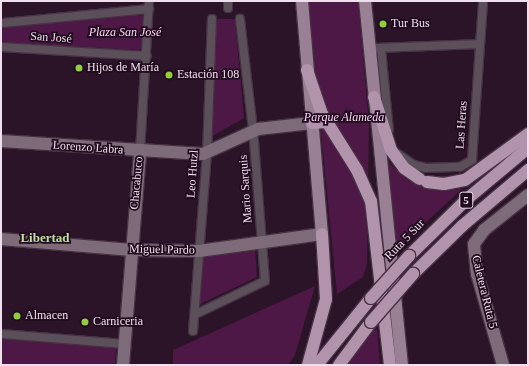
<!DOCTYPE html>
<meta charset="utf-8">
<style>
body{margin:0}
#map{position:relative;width:529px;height:366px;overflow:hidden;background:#2b1428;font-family:"Times New Roman",serif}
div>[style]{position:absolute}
.green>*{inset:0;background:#4d1746}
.roads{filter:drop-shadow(1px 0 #473144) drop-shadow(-1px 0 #473144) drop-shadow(0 1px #473144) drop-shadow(0 -1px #473144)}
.street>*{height:8px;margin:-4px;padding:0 4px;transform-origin:4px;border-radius:4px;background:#5b4f59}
.secondary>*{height:12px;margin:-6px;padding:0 6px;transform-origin:6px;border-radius:6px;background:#7e6b7a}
.primary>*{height:12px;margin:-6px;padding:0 6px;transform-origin:6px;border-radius:6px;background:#998094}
.highway>*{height:12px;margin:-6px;padding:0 6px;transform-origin:6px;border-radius:6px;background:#b293ac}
.bridges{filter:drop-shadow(1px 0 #473144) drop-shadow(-1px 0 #473144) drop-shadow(0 1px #473144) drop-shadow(0 -1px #473144)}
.highway-bridge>*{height:12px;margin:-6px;padding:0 6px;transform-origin:6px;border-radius:6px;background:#b293ac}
.dots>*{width:11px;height:11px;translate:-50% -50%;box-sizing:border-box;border:2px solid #210b1e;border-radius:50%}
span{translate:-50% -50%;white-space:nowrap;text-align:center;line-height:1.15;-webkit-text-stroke:3.5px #210b1e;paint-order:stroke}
.shield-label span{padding:1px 3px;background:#210b1e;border:1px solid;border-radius:3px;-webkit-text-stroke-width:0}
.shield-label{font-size:11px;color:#f0e0ed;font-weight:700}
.poi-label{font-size:12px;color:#f0e0ed}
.left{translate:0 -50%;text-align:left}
.park-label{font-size:12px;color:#fdd6f5;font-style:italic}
.street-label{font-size:12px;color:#f0e0ed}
.neighbourhood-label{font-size:13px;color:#bee19a;font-weight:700}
.frame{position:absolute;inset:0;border:2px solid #f0e0ed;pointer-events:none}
</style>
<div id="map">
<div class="green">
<i style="clip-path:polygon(308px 1px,358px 1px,369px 125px,367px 263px,363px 277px,337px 294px)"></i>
<i style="clip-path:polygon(142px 15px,145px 16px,141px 49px,137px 50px,1px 42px,1px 26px)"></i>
<i style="clip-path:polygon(216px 19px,235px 19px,244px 118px,211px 137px)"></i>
<i style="clip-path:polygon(389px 163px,406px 179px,424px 188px,441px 191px,462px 189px,396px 250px)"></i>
<i style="clip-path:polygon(255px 248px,257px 277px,200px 304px,203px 255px)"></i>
<i style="clip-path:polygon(315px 286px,295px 355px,288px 365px,173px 365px,173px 350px)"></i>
<i style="clip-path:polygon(377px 328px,380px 365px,348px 365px,364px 341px)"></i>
<i style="clip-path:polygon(1px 339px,116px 347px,115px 365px,1px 365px)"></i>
</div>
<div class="roads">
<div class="street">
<i style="left:228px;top:1px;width:7px;rotate:90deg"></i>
<i style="left:3px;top:23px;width:147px;rotate:-5.5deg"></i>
<i style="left:1px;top:47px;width:146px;rotate:3.5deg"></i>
<i style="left:377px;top:48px;width:103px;rotate:-2.2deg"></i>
<i style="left:381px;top:49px;width:81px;rotate:84.4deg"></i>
<i style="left:140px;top:152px;width:151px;rotate:-86.6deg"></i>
<i style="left:398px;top:154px;width:19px;rotate:35deg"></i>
<i style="left:414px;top:165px;width:12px;rotate:14deg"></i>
<i style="left:426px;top:168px;width:34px;rotate:-2deg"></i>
<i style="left:460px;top:167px;width:14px;rotate:-30deg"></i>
<i style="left:472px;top:160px;width:159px;rotate:-86deg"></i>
<i style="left:196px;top:314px;width:76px;rotate:-25.6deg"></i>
<i style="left:265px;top:281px;width:151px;rotate:-94.5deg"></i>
<i style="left:253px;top:130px;width:112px;rotate:-96.7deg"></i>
<i style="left:193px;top:331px;width:178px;rotate:-85.5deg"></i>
<i style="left:207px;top:154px;width:135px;rotate:-87.9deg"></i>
<i style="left:1px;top:334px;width:123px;rotate:4.6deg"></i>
</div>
<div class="secondary">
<i style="left:1px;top:141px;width:202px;rotate:3.7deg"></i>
<i style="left:203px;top:154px;width:60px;rotate:-24.4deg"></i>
<i style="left:258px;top:129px;width:54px;rotate:-6.3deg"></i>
<i style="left:1px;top:239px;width:131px;rotate:4.8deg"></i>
<i style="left:132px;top:250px;width:67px;rotate:0.9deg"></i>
<i style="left:199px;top:251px;width:124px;rotate:-7.9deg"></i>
<i style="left:123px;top:365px;width:214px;rotate:-85.4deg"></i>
<i style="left:503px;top:365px;width:95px;rotate:-105.9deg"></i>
<i style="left:477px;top:274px;width:30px;rotate:-96deg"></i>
<i style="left:474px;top:244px;width:17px;rotate:-54deg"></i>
<i style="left:484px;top:230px;width:56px;rotate:-38.5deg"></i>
</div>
<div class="primary">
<i style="left:302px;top:1px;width:234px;rotate:85.1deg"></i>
<i style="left:365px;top:1px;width:366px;rotate:84.2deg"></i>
</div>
<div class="highway">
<i style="left:307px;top:70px;width:46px;rotate:71.2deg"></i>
<i style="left:322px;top:114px;width:66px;rotate:58deg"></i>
<i style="left:357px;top:170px;width:34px;rotate:66deg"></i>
<i style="left:371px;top:201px;width:165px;rotate:83.4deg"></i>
<i style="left:374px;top:97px;width:56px;rotate:72.2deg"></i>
<i style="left:391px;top:150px;width:22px;rotate:54deg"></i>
<i style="left:404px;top:168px;width:19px;rotate:35deg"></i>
<i style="left:312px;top:123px;width:14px;rotate:-4deg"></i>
<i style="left:427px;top:182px;width:17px;rotate:7deg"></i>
<i style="left:444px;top:184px;width:21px;rotate:-11deg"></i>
<i style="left:465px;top:180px;width:78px;rotate:-36.1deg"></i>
<i style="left:409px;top:256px;width:81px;rotate:-44.5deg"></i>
<i style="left:467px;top:199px;width:80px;rotate:-39.9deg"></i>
<i style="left:413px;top:274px;width:69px;rotate:-44.4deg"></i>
<i style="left:462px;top:226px;width:87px;rotate:-40.3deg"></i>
<i style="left:308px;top:365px;width:68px;rotate:-74.7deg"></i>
<i style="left:326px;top:299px;width:65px;rotate:-93.5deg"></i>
<i style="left:317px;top:365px;width:86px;rotate:-51.1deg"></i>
<i style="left:339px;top:365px;width:54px;rotate:-53.3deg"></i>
</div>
</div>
<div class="bridges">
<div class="highway-bridge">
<i style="left:371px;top:298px;width:57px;rotate:-47.9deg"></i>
<i style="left:371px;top:322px;width:64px;rotate:-48.8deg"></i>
</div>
</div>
<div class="dots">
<i style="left:383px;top:24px;background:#92cd3e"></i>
<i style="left:79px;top:68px;background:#92cd3e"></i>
<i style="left:169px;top:75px;background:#92cd3e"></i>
<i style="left:17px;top:316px;background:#92cd3e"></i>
<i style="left:85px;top:322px;background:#92cd3e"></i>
</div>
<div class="shield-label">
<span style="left:466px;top:200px">5</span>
</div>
<div class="poi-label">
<span class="left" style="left:391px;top:24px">Tur Bus</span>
<span class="left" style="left:87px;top:68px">Hijos de María</span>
<span class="left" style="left:177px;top:75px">Estación 108</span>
<span class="left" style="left:25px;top:316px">Almacen</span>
<span class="left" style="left:93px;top:322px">Carniceria</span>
</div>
<div class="park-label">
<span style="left:125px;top:33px">Plaza San José</span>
<span style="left:344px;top:118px">Parque Alameda</span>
</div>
<div class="street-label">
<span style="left:51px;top:38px;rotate:4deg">San José</span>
<span style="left:462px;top:125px;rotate:-86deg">Las Heras</span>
<span style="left:88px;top:148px;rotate:4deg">Lorenzo Labra</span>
<span style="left:193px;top:174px;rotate:-86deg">Leo Hutzl</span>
<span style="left:137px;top:183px;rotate:-85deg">Chacabuco</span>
<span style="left:246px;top:189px;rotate:-94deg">Mario Sarquis</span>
<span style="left:405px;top:240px;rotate:-46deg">Ruta 5 Sur</span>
<span style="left:162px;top:250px;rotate:1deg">Miguel Pardo</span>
<span style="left:484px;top:292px;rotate:76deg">Caletera Ruta 5</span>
</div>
<div class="neighbourhood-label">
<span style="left:45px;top:238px">Libertad</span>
</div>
<div class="frame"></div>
</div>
